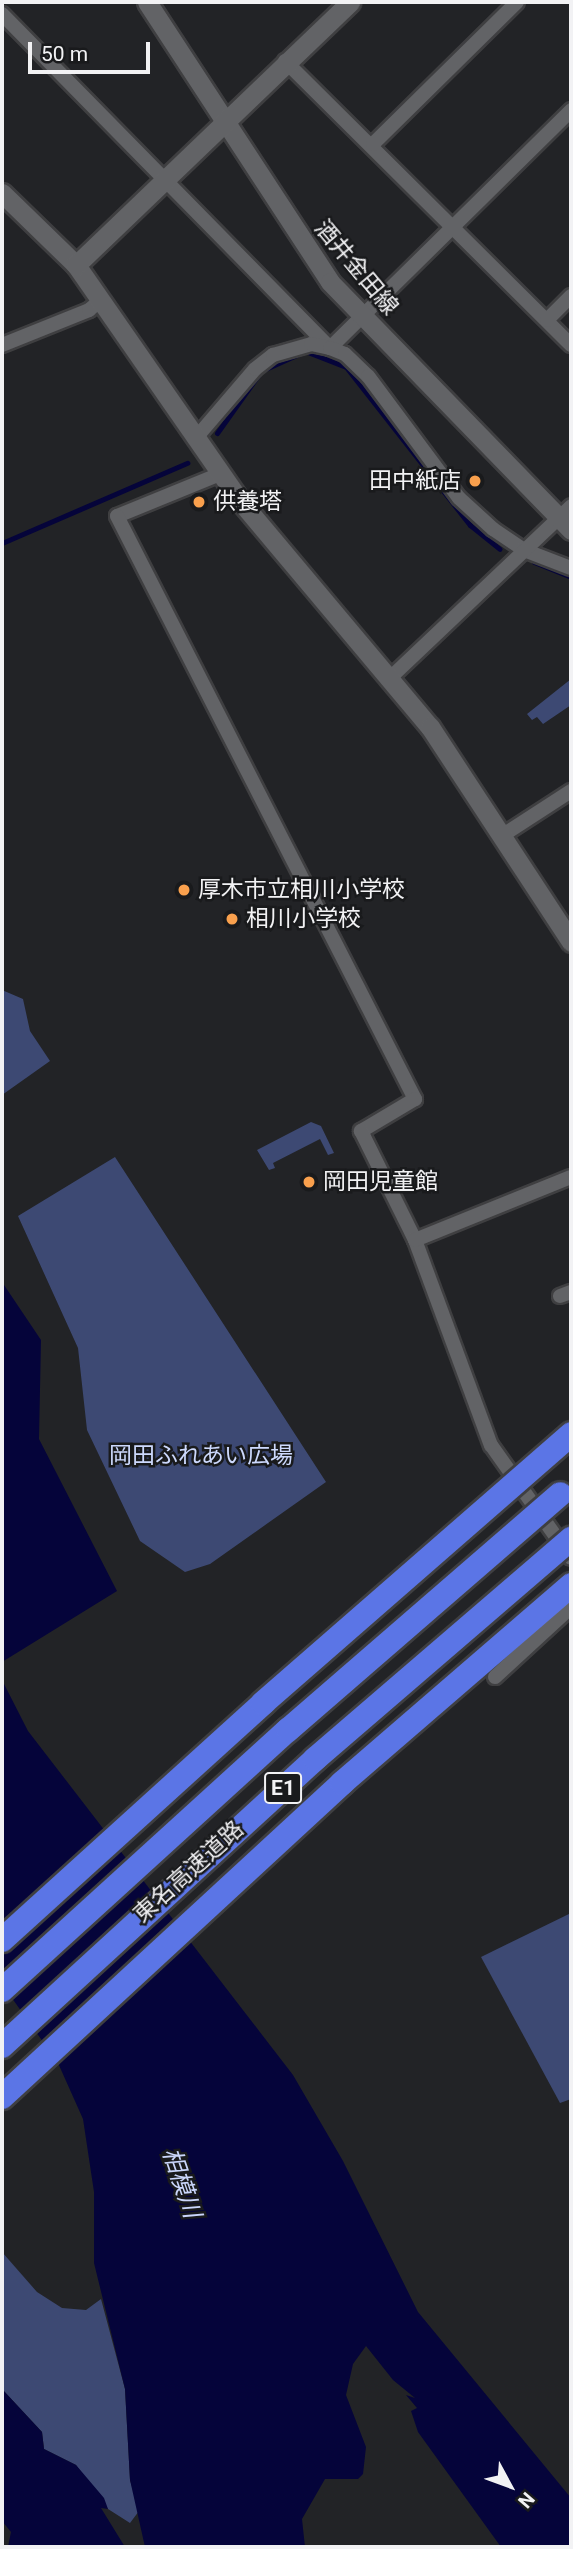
<!DOCTYPE html>
<meta charset="utf-8">
<style>
body{margin:0}
#map{position:relative;width:573px;height:2549px;overflow:hidden;background:#222326;font-family:Roboto,"Noto Sans JP",sans-serif}
div>[style]{position:absolute}
.green>*{inset:0;background:#3d4973}
.water>*{inset:0;background:#05043a}
.stream>*{height:5px;margin:-2.5px;padding:0 2.5px;transform-origin:2.5px;border-radius:2.5px;background:#05043a}
.roads{filter:drop-shadow(2px 0 #3f3f41) drop-shadow(-2px 0 #3f3f41) drop-shadow(0 2px #3f3f41) drop-shadow(0 -2px #3f3f41)}
.street>*{height:14px;margin:-7px;padding:0 7px;transform-origin:7px;border-radius:7px;background:#626366}
.secondary>*{height:19px;margin:-9.5px;padding:0 9.5px;transform-origin:9.5px;border-radius:9.5px;background:#626366}
.highway>*{height:24px;margin:-12px;padding:0 12px;transform-origin:12px;border-radius:12px;background:#5b75e6}
.bridges{filter:drop-shadow(2px 0 #3f3f41) drop-shadow(-2px 0 #3f3f41) drop-shadow(0 2px #3f3f41) drop-shadow(0 -2px #3f3f41)}
.highway-bridge>*{height:24px;margin:-12px;padding:0 12px;transform-origin:12px;border-radius:12px;background:#5b75e6}
.dots>*{width:19px;height:19px;translate:-50% -50%;box-sizing:border-box;border:4px solid #191a1c;border-radius:50%}
span{translate:-50% -50%;white-space:nowrap;text-align:center;line-height:1.15;-webkit-text-stroke:5px #191a1c;paint-order:stroke}
.shield-label span{padding:2px 5px;background:#191a1c;border:2px solid;border-radius:5px;-webkit-text-stroke-width:0}
.shield-label{font-size:21px;color:#f2f2f4;font-weight:700}
.street-label{font-size:23px;color:#f2f2f4}
.poi-label{font-size:23px;color:#f2f2f4}
.right{translate:-100% -50%;text-align:right}
.left{translate:0 -50%;text-align:left}
.park-label{font-size:23px;color:#cdd9fd}
.water-label{font-size:24px;color:#cad6fb;font-style:italic}
.frame{position:absolute;inset:0;border:4px solid #f2f2f4;pointer-events:none}
.north{position:absolute;left:475px;top:2451px;width:70px;height:70px;-webkit-text-stroke:5px #191a1c;paint-order:stroke;rotate:131deg;font-size:19px;font-weight:700;line-height:28px;text-align:center;color:#f2f2f4}
.north::after{content:'';display:block;margin:auto;width:24px;height:32px;background:#f2f2f4;clip-path:polygon(50% 0,100% 100%,50% 72%,0 100%)}
.scale{position:absolute;left:28px;top:42px;width:122px;height:32px;box-sizing:border-box;border:4px solid #f2f2f4;border-top:0;padding-left:9px;font-size:21px;line-height:24px;white-space:nowrap;color:#f2f2f4;-webkit-text-stroke:5px #191a1c;paint-order:stroke}
</style>
<div id="map">
<div class="green">
<i style="clip-path:polygon(571px 679px,571px 705px,543px 724px,537px 717px,532px 720px,527px 714px)"></i>
<i style="clip-path:polygon(2px 990px,23px 999px,30px 1031px,50px 1061px,2px 1095px)"></i>
<i style="clip-path:polygon(311px 1122px,321px 1126px,334px 1153px,328px 1155px,320px 1139px,273px 1163px,275px 1168px,269px 1170px,257px 1150px)"></i>
<i style="clip-path:polygon(115px 1157px,326px 1482px,210px 1564px,185px 1572px,140px 1541px,87px 1430px,78px 1348px,18px 1216px)"></i>
<i style="clip-path:polygon(571px 1913px,571px 2099px,560px 2103px,481px 1957px)"></i>
<i style="clip-path:polygon(2px 2252px,37px 2292px,62px 2308px,86px 2310px,101px 2299px,125px 2389px,130px 2480px,139px 2511px,130px 2523px,108px 2509px,76px 2465px,44px 2449px,42px 2432px,2px 2389px)"></i>
</div>
<div class="water">
<i style="clip-path:polygon(2px 1282px,41px 1340px,39px 1439px,117px 1591px,2px 1662px)"></i>
<i style="clip-path:polygon(2px 1680px,28px 1731px,293px 2075px,343px 2161px,418px 2312px,571px 2498px,571px 2547px,501px 2547px,418px 2432px,411px 2411px,417px 2408px,406px 2395px,415px 2398px,393px 2380px,366px 2346px,353px 2364px,346px 2395px,366px 2447px,363px 2474px,358px 2479px,325px 2479px,302px 2519px,305px 2547px,145px 2547px,130px 2480px,125px 2389px,94px 2263px,94px 2192px,83px 2119px,58px 2063px,2px 1984px)"></i>
<i style="clip-path:polygon(2px 2389px,42px 2432px,44px 2449px,76px 2465px,104px 2498px,108px 2509px,101px 2508px,125px 2547px,8px 2547px,11px 2532px,2px 2521px)"></i>
</div>
<div class="stream">
<i style="left:217px;top:433px;width:76px;rotate:-54.6deg"></i>
<i style="left:261px;top:371px;width:48px;rotate:-24.4deg"></i>
<i style="left:305px;top:351px;width:44px;rotate:21.3deg"></i>
<i style="left:346px;top:367px;width:201px;rotate:51.9deg"></i>
<i style="left:470px;top:525px;width:38px;rotate:39deg"></i>
<i style="left:2px;top:543px;width:202px;rotate:-23.4deg"></i>
<i style="left:534px;top:562px;width:40px;rotate:22deg"></i>
</div>
<div class="roads">
<div class="street">
<i style="left:2px;top:14px;width:468px;rotate:45.5deg"></i>
<i style="left:330px;top:348px;width:339px;rotate:-44.6deg"></i>
<i style="left:285px;top:61px;width:403px;rotate:44.8deg"></i>
<i style="left:373px;top:144px;width:202px;rotate:-44.6deg"></i>
<i style="left:547px;top:320px;width:34px;rotate:-45deg"></i>
<i style="left:2px;top:345px;width:94px;rotate:-21.9deg"></i>
<i style="left:89px;top:310px;width:16px;rotate:-40deg"></i>
<i style="left:195px;top:439px;width:92px;rotate:-49.4deg"></i>
<i style="left:255px;top:369px;width:23px;rotate:-38deg"></i>
<i style="left:273px;top:355px;width:40px;rotate:-16deg"></i>
<i style="left:311px;top:344px;width:19px;rotate:12deg"></i>
<i style="left:330px;top:348px;width:16px;rotate:22deg"></i>
<i style="left:345px;top:354px;width:32px;rotate:44deg"></i>
<i style="left:368px;top:376px;width:152px;rotate:53.3deg"></i>
<i style="left:459px;top:498px;width:46px;rotate:42.4deg"></i>
<i style="left:493px;top:529px;width:37px;rotate:34deg"></i>
<i style="left:524px;top:550px;width:50px;rotate:21deg"></i>
<i style="left:220px;top:474px;width:111px;rotate:157.8deg"></i>
<i style="left:117px;top:516px;width:655px;rotate:62.93deg"></i>
<i style="left:415px;top:1099px;width:63px;rotate:149.3deg"></i>
<i style="left:361px;top:1131px;width:122px;rotate:63.6deg"></i>
<i style="left:415px;top:1240px;width:219px;rotate:69.7deg"></i>
<i style="left:491px;top:1445px;width:138px;rotate:54.7deg"></i>
<i style="left:389px;top:679px;width:251px;rotate:-43.5deg"></i>
<i style="left:503px;top:835px;width:81px;rotate:-32.9deg"></i>
<i style="left:415px;top:1240px;width:168px;rotate:-22deg"></i>
<i style="left:560px;top:1296px;width:12px;rotate:-20deg"></i>
<i style="left:495px;top:1677px;width:103px;rotate:-42.6deg"></i>
</div>
<div class="secondary">
<i style="left:147px;top:2px;width:334px;rotate:56.8deg"></i>
<i style="left:330px;top:282px;width:346px;rotate:45.8deg"></i>
<i style="left:2px;top:193px;width:103px;rotate:44.2deg"></i>
<i style="left:76px;top:265px;width:289px;rotate:55.2deg"></i>
<i style="left:241px;top:502px;width:294px;rotate:50deg"></i>
<i style="left:430px;top:727px;width:257px;rotate:56.7deg"></i>
<i style="left:76px;top:265px;width:380px;rotate:-43.8deg"></i>
</div>
<div class="highway">
<i style="left:2px;top:2097px;width:463px;rotate:-42.7deg"></i>
<i style="left:342px;top:1783px;width:303px;rotate:-40.8deg"></i>
</div>
</div>
<div class="bridges">
<div class="highway-bridge">
<i style="left:2px;top:1940px;width:353px;rotate:-42.2deg"></i>
<i style="left:263px;top:1703px;width:409px;rotate:-41.1deg"></i>
<i style="left:2px;top:1990px;width:387px;rotate:-42.3deg"></i>
<i style="left:288px;top:1730px;width:360px;rotate:-40.9deg"></i>
<i style="left:2px;top:2046px;width:425px;rotate:-42.5deg"></i>
<i style="left:315px;top:1759px;width:338px;rotate:-40.7deg"></i>
</div>
</div>
<div class="dots">
<i style="left:475px;top:481px;background:#f9a04d"></i>
<i style="left:199px;top:502px;background:#f9a04d"></i>
<i style="left:184px;top:890px;background:#f9a04d"></i>
<i style="left:232px;top:919px;background:#f9a04d"></i>
<i style="left:309px;top:1182px;background:#f9a04d"></i>
</div>
<div class="shield-label">
<span style="left:283px;top:1788px">E1</span>
</div>
<div class="street-label">
<span style="left:356px;top:268px;rotate:50deg">酒井金田線</span>
<span style="left:189px;top:1872px;rotate:-42deg">東名高速道路</span>
</div>
<div class="poi-label">
<span class="right" style="left:461px;top:481px">田中紙店</span>
<span class="left" style="left:213px;top:502px">供養塔</span>
<span class="left" style="left:198px;top:890px">厚木市立相川小学校</span>
<span class="left" style="left:246px;top:919px">相川小学校</span>
<span class="left" style="left:323px;top:1182px">岡田児童館</span>
</div>
<div class="park-label">
<span style="left:201px;top:1456px">岡田ふれあい広場</span>
</div>
<div class="water-label">
<span style="left:181px;top:2183px;rotate:71deg">相模川</span>
</div>
<div class="frame"></div>
<div class="north">N</div>
<div class="scale">50 m</div>
</div>
